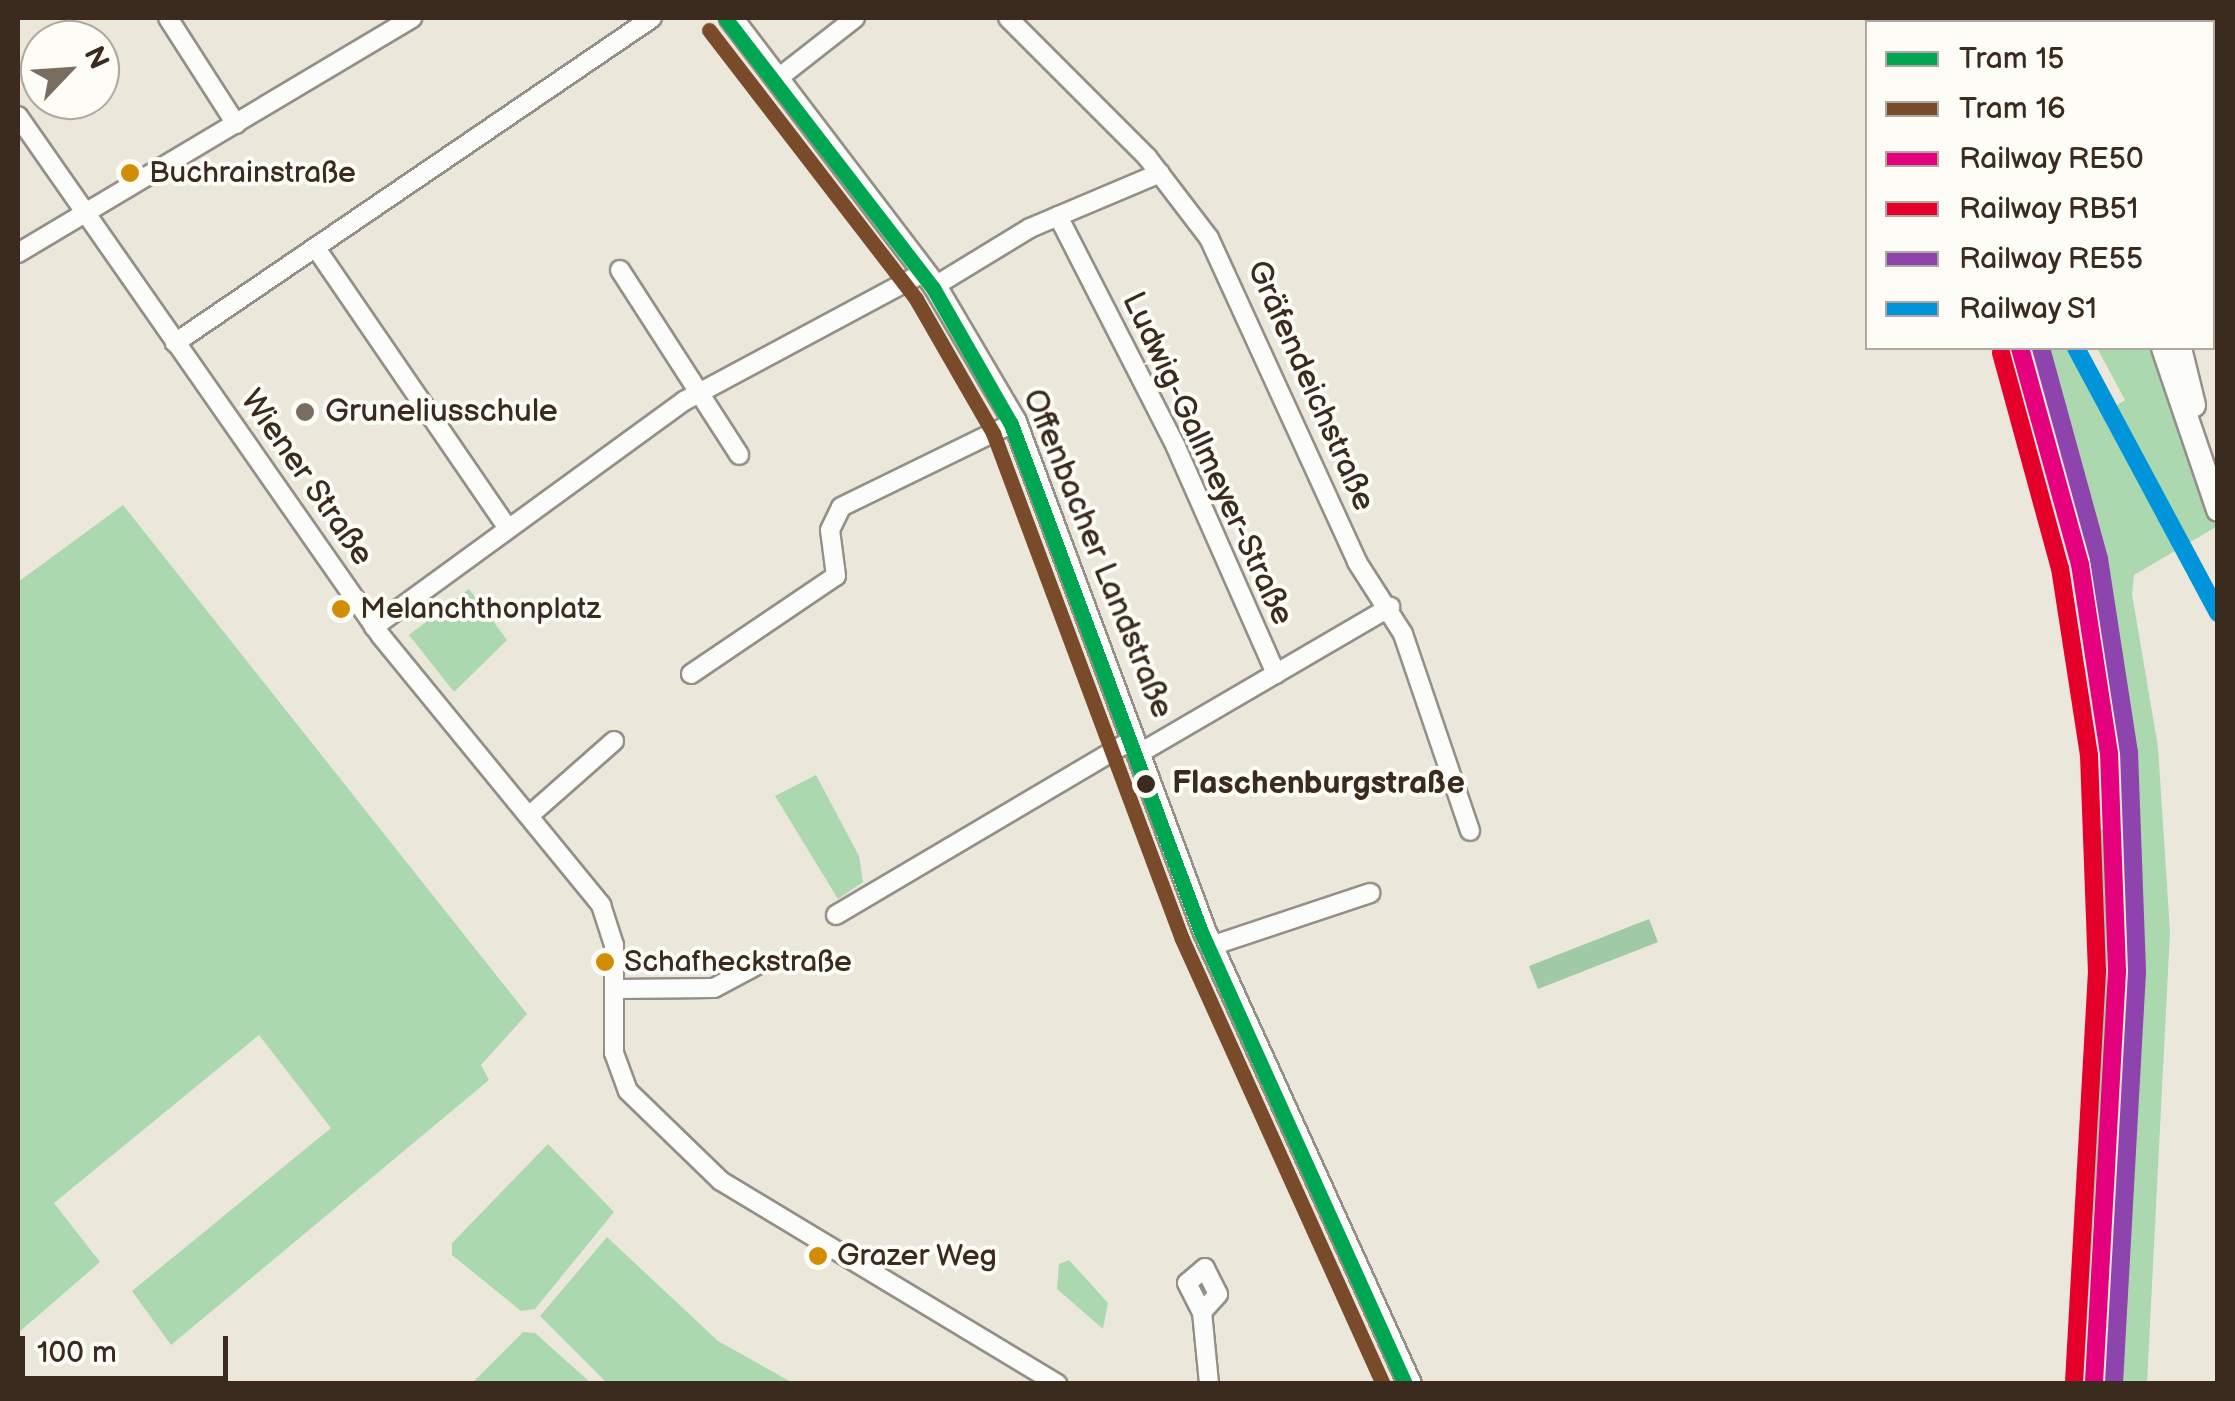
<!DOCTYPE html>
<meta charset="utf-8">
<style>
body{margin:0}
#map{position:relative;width:2235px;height:1401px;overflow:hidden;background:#ebe8db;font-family:"Balsamiq Sans",sans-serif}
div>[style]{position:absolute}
.green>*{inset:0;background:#acd8b0}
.forest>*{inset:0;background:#a0c9a5}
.roads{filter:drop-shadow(2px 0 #948f87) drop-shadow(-2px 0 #948f87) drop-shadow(0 2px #948f87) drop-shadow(0 -2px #948f87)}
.minor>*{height:18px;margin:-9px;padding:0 9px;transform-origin:9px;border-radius:9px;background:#fcfcfa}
.secondary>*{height:22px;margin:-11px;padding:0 11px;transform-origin:11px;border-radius:11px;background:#fcfcfa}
.rail-1>*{height:18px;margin:-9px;padding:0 9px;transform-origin:9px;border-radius:9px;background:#e5007d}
.rail-2>*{height:18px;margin:-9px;padding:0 9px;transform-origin:9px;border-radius:9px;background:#e4002b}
.rail-3>*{height:18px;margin:-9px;padding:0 9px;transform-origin:9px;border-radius:9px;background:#8e44ad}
.rail-4>*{height:18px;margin:-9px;padding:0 9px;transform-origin:9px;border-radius:9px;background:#0095da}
.tram-1>*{height:15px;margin:-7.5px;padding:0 7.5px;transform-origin:7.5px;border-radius:7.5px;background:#00a651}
.tram-2>*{height:15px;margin:-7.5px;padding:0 7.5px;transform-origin:7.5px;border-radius:7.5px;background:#7a4b2a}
.dots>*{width:28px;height:28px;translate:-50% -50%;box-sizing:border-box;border:5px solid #fdfcf7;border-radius:50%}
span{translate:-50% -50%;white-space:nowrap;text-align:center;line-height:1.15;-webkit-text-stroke:8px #fdfcf7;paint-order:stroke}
.bus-label{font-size:30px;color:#3b2a1e}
.left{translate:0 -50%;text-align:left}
.street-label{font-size:32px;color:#3b2a1e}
.poi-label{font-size:32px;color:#3b2a1e}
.stop-label{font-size:32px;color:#3b2a1e;font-weight:700}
.frame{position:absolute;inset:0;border:20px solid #3b2a1e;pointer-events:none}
.legend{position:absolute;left:1865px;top:20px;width:350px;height:330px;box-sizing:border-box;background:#fdfcf7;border:2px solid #afa8a0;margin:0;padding:12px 18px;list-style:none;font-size:30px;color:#3b2a1e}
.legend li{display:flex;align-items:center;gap:20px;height:50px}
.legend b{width:50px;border:2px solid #afa8a0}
.north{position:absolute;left:20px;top:20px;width:100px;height:100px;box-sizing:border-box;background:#fdfcf7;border:2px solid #afa8a0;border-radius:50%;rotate:65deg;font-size:28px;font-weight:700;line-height:40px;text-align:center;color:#3b2a1e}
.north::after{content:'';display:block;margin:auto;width:35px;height:45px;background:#796c60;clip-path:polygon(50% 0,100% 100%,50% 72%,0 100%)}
.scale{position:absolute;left:20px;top:1336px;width:208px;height:45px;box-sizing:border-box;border:5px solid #3b2a1e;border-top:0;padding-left:12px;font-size:30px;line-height:35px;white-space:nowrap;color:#3b2a1e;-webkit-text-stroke:8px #fdfcf7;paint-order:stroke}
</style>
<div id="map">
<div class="green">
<i style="clip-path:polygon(2039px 348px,2067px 348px,2103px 414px,2125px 400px,2097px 348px,2152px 348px,2216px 527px,2134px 575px,2132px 594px,2158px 747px,2170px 932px,2147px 1383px,2110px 1383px,2137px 1010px,2124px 720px,2077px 471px)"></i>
<i style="clip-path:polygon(123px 505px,527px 1014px,481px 1065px,489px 1080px,171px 1345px,132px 1291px,331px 1128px,259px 1035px,54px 1203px,100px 1262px,18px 1333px,18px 582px)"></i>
<i style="clip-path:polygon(469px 589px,507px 640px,454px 692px,409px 635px)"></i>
<i style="clip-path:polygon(816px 775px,859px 856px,863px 882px,838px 899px,775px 796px)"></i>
<i style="clip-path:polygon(548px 1144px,614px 1212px,535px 1309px,521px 1311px,452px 1255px,452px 1243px)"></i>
<i style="clip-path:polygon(607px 1237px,718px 1341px,793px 1383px,607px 1383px,540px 1316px)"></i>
<i style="clip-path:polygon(1069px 1260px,1108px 1303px,1103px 1329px,1057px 1289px,1059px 1264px)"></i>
<i style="clip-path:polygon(523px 1332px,535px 1333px,591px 1383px,472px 1383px)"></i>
</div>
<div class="forest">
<i style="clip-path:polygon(2106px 828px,2107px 1014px,2083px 1383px,2072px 1383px,2101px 972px,2098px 831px)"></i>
<i style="clip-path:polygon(1649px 919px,1658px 942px,1538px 989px,1529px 966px)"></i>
</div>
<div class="roads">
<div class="minor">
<i style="left:168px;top:18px;width:126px;rotate:57.3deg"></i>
<i style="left:1008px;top:18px;width:197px;rotate:45deg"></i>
<i style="left:1147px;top:157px;width:102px;rotate:52.6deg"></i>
<i style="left:1209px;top:238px;width:356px;rotate:65.4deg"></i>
<i style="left:1357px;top:562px;width:85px;rotate:57.4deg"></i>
<i style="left:1403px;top:634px;width:208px;rotate:71.2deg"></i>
<i style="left:777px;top:79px;width:99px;rotate:-38deg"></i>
<i style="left:18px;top:116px;width:634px;rotate:55.08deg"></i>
<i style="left:381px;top:636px;width:348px;rotate:50.7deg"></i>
<i style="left:601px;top:905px;width:42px;rotate:72deg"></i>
<i style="left:614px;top:945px;width:108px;rotate:90deg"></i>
<i style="left:614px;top:1053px;width:40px;rotate:69.8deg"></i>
<i style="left:628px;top:1091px;width:129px;rotate:44.1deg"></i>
<i style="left:721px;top:1181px;width:393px;rotate:31.1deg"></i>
<i style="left:1058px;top:216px;width:259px;rotate:62.9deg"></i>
<i style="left:1176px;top:447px;width:248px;rotate:66.2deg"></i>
<i style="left:318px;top:251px;width:336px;rotate:55.6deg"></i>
<i style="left:18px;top:253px;width:459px;rotate:-30.8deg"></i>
<i style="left:620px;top:270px;width:220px;rotate:57.2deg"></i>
<i style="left:935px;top:286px;width:111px;rotate:-31.4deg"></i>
<i style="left:1030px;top:228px;width:141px;rotate:-22.9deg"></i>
<i style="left:175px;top:343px;width:577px;rotate:-34.27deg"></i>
<i style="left:374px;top:627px;width:384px;rotate:-36.1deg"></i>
<i style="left:684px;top:401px;width:273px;rotate:-28.2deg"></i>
<i style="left:691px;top:674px;width:175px;rotate:-34.1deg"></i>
<i style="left:836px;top:576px;width:46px;rotate:-97.4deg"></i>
<i style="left:830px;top:530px;width:25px;rotate:-64deg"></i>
<i style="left:841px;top:507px;width:194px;rotate:-26deg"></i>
<i style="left:1140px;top:753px;width:290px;rotate:-30.3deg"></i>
<i style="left:530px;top:815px;width:112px;rotate:-41.4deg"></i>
<i style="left:836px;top:915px;width:347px;rotate:-30.6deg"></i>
<i style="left:1211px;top:946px;width:168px;rotate:-18.4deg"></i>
<i style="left:616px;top:989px;width:98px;rotate:-0.6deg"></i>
<i style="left:714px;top:988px;width:51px;rotate:-28.1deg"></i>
<i style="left:1202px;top:1312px;width:24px;rotate:-48deg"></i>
<i style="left:1218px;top:1294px;width:29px;rotate:-117deg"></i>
<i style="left:1205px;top:1268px;width:23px;rotate:140deg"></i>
<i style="left:1187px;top:1283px;width:33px;rotate:63deg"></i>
<i style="left:1202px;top:1312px;width:72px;rotate:84.4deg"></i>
</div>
<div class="secondary">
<i style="left:731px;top:18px;width:337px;rotate:52.7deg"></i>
<i style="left:935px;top:286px;width:158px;rotate:59.5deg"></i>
<i style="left:1015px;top:422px;width:542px;rotate:69.59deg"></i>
<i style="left:1204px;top:930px;width:499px;rotate:65.6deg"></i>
<i style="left:2147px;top:22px;width:4px;rotate:-90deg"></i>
<i style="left:2162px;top:22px;width:4px;rotate:-76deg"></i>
<i style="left:2163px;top:348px;width:171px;rotate:71.2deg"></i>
<i style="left:2180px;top:348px;width:59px;rotate:76.2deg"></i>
</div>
</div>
<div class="rail-1">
<i style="left:2020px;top:348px;width:224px;rotate:74.5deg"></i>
<i style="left:2080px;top:564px;width:191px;rotate:81.3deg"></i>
<i style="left:2109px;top:753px;width:218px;rotate:87.9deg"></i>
<i style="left:2117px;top:971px;width:414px;rotate:93.2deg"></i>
</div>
<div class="rail-2">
<i style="left:2001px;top:353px;width:223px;rotate:74.7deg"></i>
<i style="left:2060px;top:568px;width:189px;rotate:81.2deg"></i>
<i style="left:2089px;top:755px;width:216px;rotate:87.9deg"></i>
<i style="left:2097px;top:971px;width:413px;rotate:93.2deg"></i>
</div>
<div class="rail-3">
<i style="left:2041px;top:348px;width:219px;rotate:74.6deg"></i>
<i style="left:2099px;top:559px;width:195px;rotate:81.2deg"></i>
<i style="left:2129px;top:752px;width:220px;rotate:87.9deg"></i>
<i style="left:2137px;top:972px;width:413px;rotate:93.2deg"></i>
</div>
<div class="rail-4">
<i style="left:2076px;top:348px;width:301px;rotate:61.8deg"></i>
</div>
<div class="tram-1">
<i style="left:725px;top:18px;width:341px;rotate:52.4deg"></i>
<i style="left:933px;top:288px;width:157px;rotate:60.2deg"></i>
<i style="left:1011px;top:424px;width:542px;rotate:69.49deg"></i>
<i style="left:1201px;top:932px;width:496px;rotate:65.7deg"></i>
</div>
<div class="tram-2">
<i style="left:709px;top:30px;width:339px;rotate:52.4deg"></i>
<i style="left:916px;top:299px;width:155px;rotate:60.1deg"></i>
<i style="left:993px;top:433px;width:540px;rotate:69.52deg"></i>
<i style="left:1182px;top:939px;width:488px;rotate:65.7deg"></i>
</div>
<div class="dots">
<i style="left:130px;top:173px;background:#d18d06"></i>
<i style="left:305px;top:412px;background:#796c60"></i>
<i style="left:341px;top:609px;background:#d18d06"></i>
<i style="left:1146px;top:784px;background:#3b2a1e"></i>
<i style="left:605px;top:962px;background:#d18d06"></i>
<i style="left:818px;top:1256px;background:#d18d06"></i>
</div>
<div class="bus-label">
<span class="left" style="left:149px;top:173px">Buchrainstraße</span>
<span class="left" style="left:360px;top:609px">Melanchthonplatz</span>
<span class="left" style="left:624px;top:962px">Schafheckstraße</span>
<span class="left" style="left:837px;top:1256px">Grazer Weg</span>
</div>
<div class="street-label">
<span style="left:1310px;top:386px;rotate:66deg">Gräfendeichstraße</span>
<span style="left:1207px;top:459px;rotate:65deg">Ludwig-Gallmeyer-Straße</span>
<span style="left:306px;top:478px;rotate:55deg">Wiener Straße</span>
<span style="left:1097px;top:554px;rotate:68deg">Offenbacher Landstraße</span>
</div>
<div class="poi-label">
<span class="left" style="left:325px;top:412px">Gruneliusschule</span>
</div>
<div class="stop-label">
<span class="left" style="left:1172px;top:784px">Flaschenburgstraße</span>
</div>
<div class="frame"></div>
<ul class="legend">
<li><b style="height:12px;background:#00a651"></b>Tram 15</li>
<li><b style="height:12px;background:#7a4b2a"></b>Tram 16</li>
<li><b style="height:12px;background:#e5007d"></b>Railway RE50</li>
<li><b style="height:12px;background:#e4002b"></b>Railway RB51</li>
<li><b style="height:12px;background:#8e44ad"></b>Railway RE55</li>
<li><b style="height:12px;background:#0095da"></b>Railway S1</li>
</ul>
<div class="north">N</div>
<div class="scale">100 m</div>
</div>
